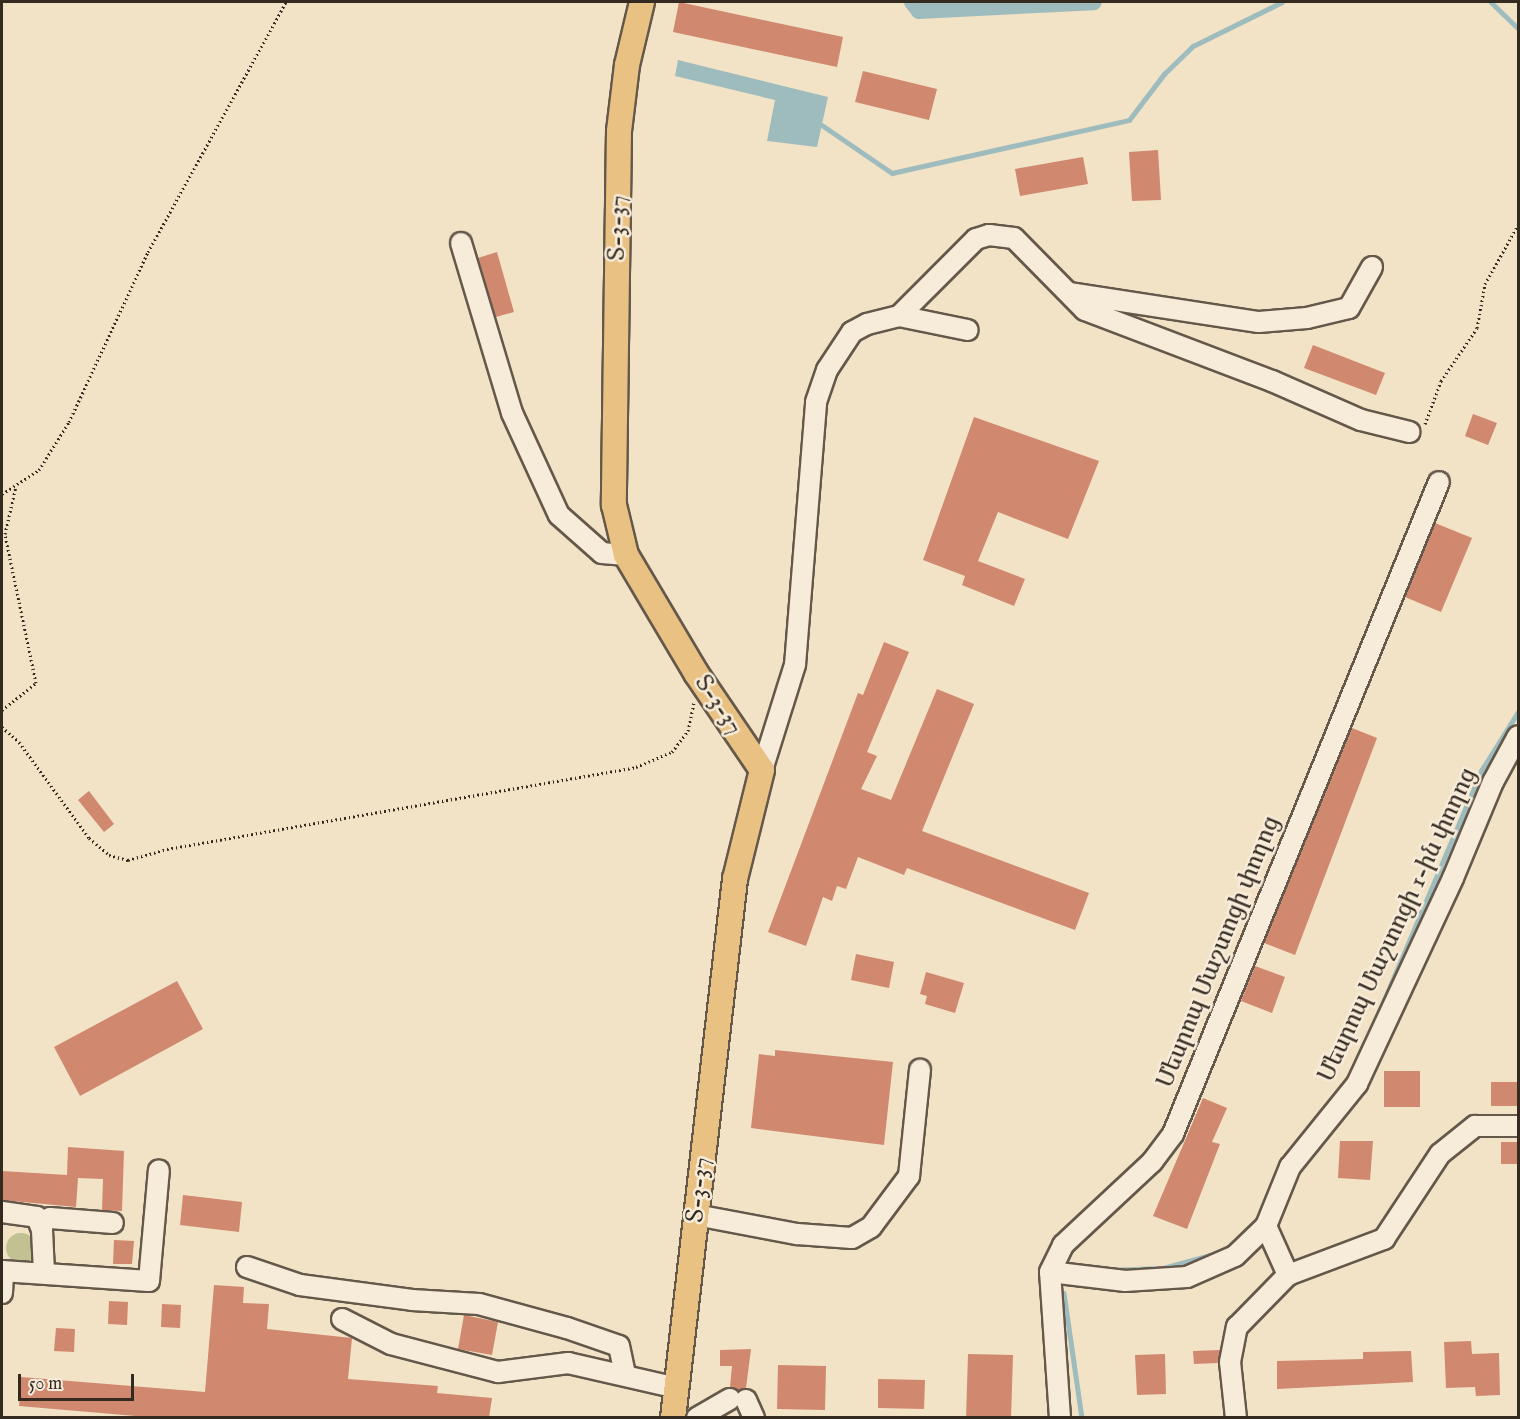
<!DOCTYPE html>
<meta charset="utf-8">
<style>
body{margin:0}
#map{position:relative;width:1520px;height:1419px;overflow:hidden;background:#f2e2c6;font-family:"IM FELL English","Noto Serif Armenian",serif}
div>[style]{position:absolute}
.green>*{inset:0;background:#c1c191}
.round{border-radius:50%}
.water>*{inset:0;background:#9ebcbe}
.stream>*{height:4.5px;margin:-2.25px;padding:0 2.25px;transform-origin:2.25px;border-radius:2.25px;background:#9ebcbe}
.canal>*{height:16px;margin:-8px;padding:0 8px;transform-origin:8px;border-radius:8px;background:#9ebcbe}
.building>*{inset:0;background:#d0886f}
.path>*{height:3px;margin-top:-1.5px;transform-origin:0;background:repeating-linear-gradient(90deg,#342a20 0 1.5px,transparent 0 4.5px)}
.roads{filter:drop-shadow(2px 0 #64584a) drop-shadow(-2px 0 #64584a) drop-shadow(0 2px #64584a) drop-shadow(0 -2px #64584a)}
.minor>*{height:20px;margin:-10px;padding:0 10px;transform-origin:10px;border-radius:10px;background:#f7ecda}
.major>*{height:24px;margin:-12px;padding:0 12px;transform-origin:12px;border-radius:12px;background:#e9c183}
span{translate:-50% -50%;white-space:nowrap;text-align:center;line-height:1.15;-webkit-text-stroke:5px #f7ecda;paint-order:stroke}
.street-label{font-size:24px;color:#342a20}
.frame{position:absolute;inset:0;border:3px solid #342a20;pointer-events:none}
.scale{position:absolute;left:18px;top:1374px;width:116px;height:27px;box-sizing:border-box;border:3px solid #342a20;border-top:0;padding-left:8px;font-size:18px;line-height:21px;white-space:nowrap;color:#342a20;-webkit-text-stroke:4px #f7ecda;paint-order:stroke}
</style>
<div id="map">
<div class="green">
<i class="round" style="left:6px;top:1233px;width:30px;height:30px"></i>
</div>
<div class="water">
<i style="clip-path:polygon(678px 60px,828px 97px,817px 147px,767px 141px,775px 100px,675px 76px)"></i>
</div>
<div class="stream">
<i style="left:1491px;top:2px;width:37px;rotate:44deg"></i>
<i style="left:822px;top:125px;width:85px;rotate:34.4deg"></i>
<i style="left:892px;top:173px;width:243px;rotate:-12.6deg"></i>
<i style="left:1129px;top:120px;width:58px;rotate:-52.7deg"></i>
<i style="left:1164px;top:74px;width:40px;rotate:-44deg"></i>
<i style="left:1193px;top:46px;width:99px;rotate:-26.3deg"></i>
<i style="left:1370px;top:1033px;width:285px;rotate:-67deg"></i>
<i style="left:1481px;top:771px;width:70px;rotate:-57.9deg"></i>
<i style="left:1105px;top:1270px;width:58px;rotate:-2deg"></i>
<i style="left:1163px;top:1268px;width:64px;rotate:-15.3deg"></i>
<i style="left:1225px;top:1251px;width:13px;rotate:-42deg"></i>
<i style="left:1064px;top:1293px;width:126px;rotate:81.8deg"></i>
</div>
<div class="canal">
<i style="left:912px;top:2px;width:11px;rotate:52deg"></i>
<i style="left:919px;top:11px;width:175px;rotate:-2.9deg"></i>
</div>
<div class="building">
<i style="clip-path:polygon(679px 2px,843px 37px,837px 67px,673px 32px)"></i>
<i style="clip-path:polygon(863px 71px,937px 89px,929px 120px,855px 102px)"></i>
<i style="clip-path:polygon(1158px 150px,1161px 200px,1132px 201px,1129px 152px)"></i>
<i style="clip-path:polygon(1083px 157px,1088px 184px,1020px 196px,1015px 169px)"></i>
<i style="clip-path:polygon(497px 252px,514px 312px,496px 317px,478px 258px)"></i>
<i style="clip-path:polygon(1313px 345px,1385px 373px,1376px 395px,1304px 368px)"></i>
<i style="clip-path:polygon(1473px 414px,1497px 423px,1488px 445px,1465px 436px)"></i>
<i style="clip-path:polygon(974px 417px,1099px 461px,1068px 539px,998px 512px,978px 561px,1025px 579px,1014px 606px,962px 585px,965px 576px,923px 560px)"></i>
<i style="clip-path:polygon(1435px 523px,1472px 538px,1441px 612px,1405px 597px)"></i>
<i style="clip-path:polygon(884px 642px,909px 652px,867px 752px,877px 756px,861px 789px,891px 800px,937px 689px,974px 704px,922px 831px,1089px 893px,1075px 930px,907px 868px,904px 875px,858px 857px,846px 889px,837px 886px,832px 901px,823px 897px,806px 946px,768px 932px,858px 693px,863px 695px)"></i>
<i style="clip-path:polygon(1352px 728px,1377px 738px,1295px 955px,1264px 943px)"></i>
<i style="clip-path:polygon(89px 791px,114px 824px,104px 832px,78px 800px)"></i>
<i style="clip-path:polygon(856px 954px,894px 962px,889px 988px,851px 980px)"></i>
<i style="clip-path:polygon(1255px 966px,1285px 977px,1272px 1013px,1241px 1001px)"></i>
<i style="clip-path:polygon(926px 972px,964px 983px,955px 1013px,925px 1004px,927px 996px,920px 994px)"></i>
<i style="clip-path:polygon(177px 981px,203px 1029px,80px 1096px,54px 1047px)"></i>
<i style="clip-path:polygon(775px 1050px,893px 1062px,884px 1145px,751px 1128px,759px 1054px,775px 1056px)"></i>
<i style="clip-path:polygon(1384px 1071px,1420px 1071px,1420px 1107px,1384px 1107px)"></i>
<i style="clip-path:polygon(1491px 1082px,1518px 1082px,1518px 1106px,1491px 1106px)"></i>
<i style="clip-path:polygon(1203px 1098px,1227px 1108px,1212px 1142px,1220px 1144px,1187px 1229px,1153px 1216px)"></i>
<i style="clip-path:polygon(1340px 1141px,1373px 1141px,1370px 1180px,1338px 1178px)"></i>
<i style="clip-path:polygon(1501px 1142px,1518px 1142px,1518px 1164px,1501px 1164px)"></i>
<i style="clip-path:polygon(68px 1147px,124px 1151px,122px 1211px,102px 1210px,103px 1179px,78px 1178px,76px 1207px,2px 1200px,2px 1171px,67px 1175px)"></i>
<i style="clip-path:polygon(183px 1195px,242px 1202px,239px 1232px,180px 1225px)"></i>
<i style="clip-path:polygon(114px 1240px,134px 1241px,132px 1264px,113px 1264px)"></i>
<i style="clip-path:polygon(214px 1285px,244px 1287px,243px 1303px,269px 1304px,267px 1329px,352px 1338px,348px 1379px,438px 1386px,437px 1393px,492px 1398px,489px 1418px,159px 1418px,19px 1406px,21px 1377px,205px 1392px)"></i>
<i style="clip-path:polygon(109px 1301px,128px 1302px,127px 1325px,108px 1324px)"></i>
<i style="clip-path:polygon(162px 1304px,181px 1305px,180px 1328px,161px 1327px)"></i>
<i style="clip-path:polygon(464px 1315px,498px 1322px,492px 1355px,458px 1349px)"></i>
<i style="clip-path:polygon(56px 1328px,75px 1329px,74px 1352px,54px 1351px)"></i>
<i style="clip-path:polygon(1471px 1341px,1472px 1354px,1499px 1353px,1500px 1395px,1476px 1396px,1475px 1387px,1446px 1388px,1444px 1342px)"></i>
<i style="clip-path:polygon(751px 1349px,746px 1388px,739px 1391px,730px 1387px,732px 1366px,720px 1366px,720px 1350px)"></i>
<i style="clip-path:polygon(1220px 1350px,1218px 1363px,1194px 1364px,1193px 1351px)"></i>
<i style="clip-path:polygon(1411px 1351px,1413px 1382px,1277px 1389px,1277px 1361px,1363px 1359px,1363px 1352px)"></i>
<i style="clip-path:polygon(968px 1354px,1013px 1355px,1011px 1418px,966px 1418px)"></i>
<i style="clip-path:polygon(1165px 1354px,1166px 1394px,1137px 1395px,1135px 1355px)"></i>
<i style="clip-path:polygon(778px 1365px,826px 1366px,825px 1410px,777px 1409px)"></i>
<i style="clip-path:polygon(878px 1379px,925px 1380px,924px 1409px,878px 1408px)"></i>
</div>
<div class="path">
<i style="left:1425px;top:424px;width:46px;rotate:-69.6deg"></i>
<i style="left:1441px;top:381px;width:64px;rotate:-55.8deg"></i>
<i style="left:1477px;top:328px;width:45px;rotate:-79.7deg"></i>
<i style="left:1485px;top:284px;width:68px;rotate:-60.8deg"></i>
<i style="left:2px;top:494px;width:44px;rotate:-33deg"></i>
<i style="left:39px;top:470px;width:57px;rotate:-58deg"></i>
<i style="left:69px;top:422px;width:187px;rotate:-65.1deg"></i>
<i style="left:148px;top:252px;width:286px;rotate:-61.1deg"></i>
<i style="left:2px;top:710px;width:43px;rotate:-38.5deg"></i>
<i style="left:36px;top:683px;width:152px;rotate:-101.8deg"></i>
<i style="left:5px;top:534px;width:49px;rotate:-77.1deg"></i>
<i style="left:2px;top:727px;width:23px;rotate:41deg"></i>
<i style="left:19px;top:742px;width:119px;rotate:53.9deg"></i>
<i style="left:89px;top:838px;width:26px;rotate:40deg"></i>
<i style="left:109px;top:855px;width:20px;rotate:15deg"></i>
<i style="left:128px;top:860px;width:41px;rotate:-15.8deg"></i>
<i style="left:167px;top:849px;width:476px;rotate:-9.9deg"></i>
<i style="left:636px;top:767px;width:39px;rotate:-23deg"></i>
<i style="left:672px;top:752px;width:26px;rotate:-53deg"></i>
<i style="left:688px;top:731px;width:29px;rotate:-78deg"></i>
</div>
<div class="roads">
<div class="minor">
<i style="left:461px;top:243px;width:177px;rotate:73.3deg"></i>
<i style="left:512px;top:413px;width:112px;rotate:65.3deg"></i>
<i style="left:559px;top:515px;width:57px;rotate:41.5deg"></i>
<i style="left:602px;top:553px;width:24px;rotate:5deg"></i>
<i style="left:1069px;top:293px;width:192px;rotate:8.7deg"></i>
<i style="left:1259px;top:322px;width:48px;rotate:-4.8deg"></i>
<i style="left:1307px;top:318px;width:43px;rotate:-13.4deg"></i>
<i style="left:1349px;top:308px;width:47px;rotate:-60.7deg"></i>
<i style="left:899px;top:316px;width:109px;rotate:-45deg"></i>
<i style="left:976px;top:239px;width:14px;rotate:-17deg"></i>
<i style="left:989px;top:235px;width:25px;rotate:7deg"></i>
<i style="left:1014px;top:238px;width:101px;rotate:45.4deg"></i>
<i style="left:1085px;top:310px;width:200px;rotate:20.8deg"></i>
<i style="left:1272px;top:381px;width:97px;rotate:23.7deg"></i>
<i style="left:1361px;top:420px;width:50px;rotate:13.8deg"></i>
<i style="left:762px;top:770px;width:110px;rotate:-72.6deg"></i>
<i style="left:795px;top:665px;width:264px;rotate:-85.4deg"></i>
<i style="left:816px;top:402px;width:34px;rotate:-71deg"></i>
<i style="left:827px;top:370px;width:45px;rotate:-56.7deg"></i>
<i style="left:852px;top:332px;width:17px;rotate:-28deg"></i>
<i style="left:867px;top:324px;width:33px;rotate:-14deg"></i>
<i style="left:899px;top:316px;width:70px;rotate:11.5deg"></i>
<i style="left:2px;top:1212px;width:35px;rotate:8deg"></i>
<i style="left:37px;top:1217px;width:14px;rotate:69deg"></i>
<i style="left:42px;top:1230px;width:42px;rotate:87.3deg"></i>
<i style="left:696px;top:1215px;width:103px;rotate:10.7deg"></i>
<i style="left:797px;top:1234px;width:55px;rotate:4.2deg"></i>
<i style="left:852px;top:1238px;width:22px;rotate:-30deg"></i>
<i style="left:871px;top:1227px;width:64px;rotate:-53.3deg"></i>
<i style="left:909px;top:1176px;width:107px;rotate:-84.1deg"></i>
<i style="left:41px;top:1223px;width:10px;rotate:-29deg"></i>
<i style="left:50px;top:1218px;width:63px;rotate:4.5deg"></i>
<i style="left:1266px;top:1226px;width:54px;rotate:65.8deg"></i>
<i style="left:247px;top:1267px;width:56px;rotate:18.8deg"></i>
<i style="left:300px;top:1285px;width:113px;rotate:7.6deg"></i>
<i style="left:412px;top:1300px;width:67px;rotate:3.4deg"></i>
<i style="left:479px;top:1304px;width:91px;rotate:15.3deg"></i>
<i style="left:567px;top:1328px;width:55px;rotate:19.1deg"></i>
<i style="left:619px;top:1346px;width:30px;rotate:78deg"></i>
<i style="left:2px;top:1271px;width:147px;rotate:3.9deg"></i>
<i style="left:149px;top:1281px;width:111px;rotate:-84.9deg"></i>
<i style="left:1050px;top:1272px;width:76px;rotate:6.8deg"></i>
<i style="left:1125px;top:1281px;width:62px;rotate:-3.7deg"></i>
<i style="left:1187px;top:1277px;width:52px;rotate:-23.6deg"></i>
<i style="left:1235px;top:1256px;width:43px;rotate:-44.1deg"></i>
<i style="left:1266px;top:1226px;width:64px;rotate:-67.9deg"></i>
<i style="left:1290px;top:1167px;width:107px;rotate:-51.1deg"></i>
<i style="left:1357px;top:1084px;width:227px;rotate:-65deg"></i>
<i style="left:1453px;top:878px;width:104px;rotate:-67.4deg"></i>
<i style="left:1493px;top:782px;width:52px;rotate:-61.5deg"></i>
<i style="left:2px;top:1293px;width:22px;rotate:-87deg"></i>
<i style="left:342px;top:1319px;width:55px;rotate:27deg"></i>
<i style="left:391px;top:1344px;width:111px;rotate:14.7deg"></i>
<i style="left:498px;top:1372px;width:71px;rotate:-7.3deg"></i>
<i style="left:568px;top:1363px;width:112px;rotate:12.9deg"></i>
<i style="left:746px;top:1400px;width:20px;rotate:66deg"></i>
<i style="left:697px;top:1418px;width:38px;rotate:-30deg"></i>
<i style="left:1060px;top:1418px;width:146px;rotate:-93.9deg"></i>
<i style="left:1050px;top:1272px;width:30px;rotate:-64deg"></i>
<i style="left:1063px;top:1245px;width:122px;rotate:-43deg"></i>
<i style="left:1152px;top:1162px;width:35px;rotate:-53deg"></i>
<i style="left:1173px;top:1134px;width:704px;rotate:-67.81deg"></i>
<i style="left:1236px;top:1418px;width:56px;rotate:-96.1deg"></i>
<i style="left:1230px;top:1362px;width:36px;rotate:-79deg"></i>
<i style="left:1237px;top:1327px;width:73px;rotate:-45.6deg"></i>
<i style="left:1288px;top:1275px;width:103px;rotate:-20.6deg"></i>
<i style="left:1384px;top:1239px;width:102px;rotate:-56.6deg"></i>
<i style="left:1440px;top:1154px;width:45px;rotate:-38.7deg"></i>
<i style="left:1475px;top:1126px;width:43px"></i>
</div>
<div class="major">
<i style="left:642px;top:2px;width:65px;rotate:103.4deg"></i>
<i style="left:627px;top:65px;width:66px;rotate:96.9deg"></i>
<i style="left:619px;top:131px;width:374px;rotate:90.8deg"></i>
<i style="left:614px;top:505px;width:51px;rotate:76.5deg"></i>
<i style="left:626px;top:555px;width:137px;rotate:59.3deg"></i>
<i style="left:696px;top:673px;width:117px;rotate:55.8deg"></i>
<i style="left:762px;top:770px;width:112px;rotate:103.9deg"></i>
<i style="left:735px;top:879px;width:543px;rotate:96.56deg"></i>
</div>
</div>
<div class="street-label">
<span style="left:618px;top:228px;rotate:-89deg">Տ-3-37</span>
<span style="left:718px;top:705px;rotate:56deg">Տ-3-37</span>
<span style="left:1398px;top:925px;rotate:-65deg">Մեսրոպ Մաշտոցի 1-ին փողոց</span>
<span style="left:1219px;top:952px;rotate:-68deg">Մեսրոպ Մաշտոցի փողոց</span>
<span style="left:699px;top:1190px;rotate:-84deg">Տ-3-37</span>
</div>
<div class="frame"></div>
<div class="scale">50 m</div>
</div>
